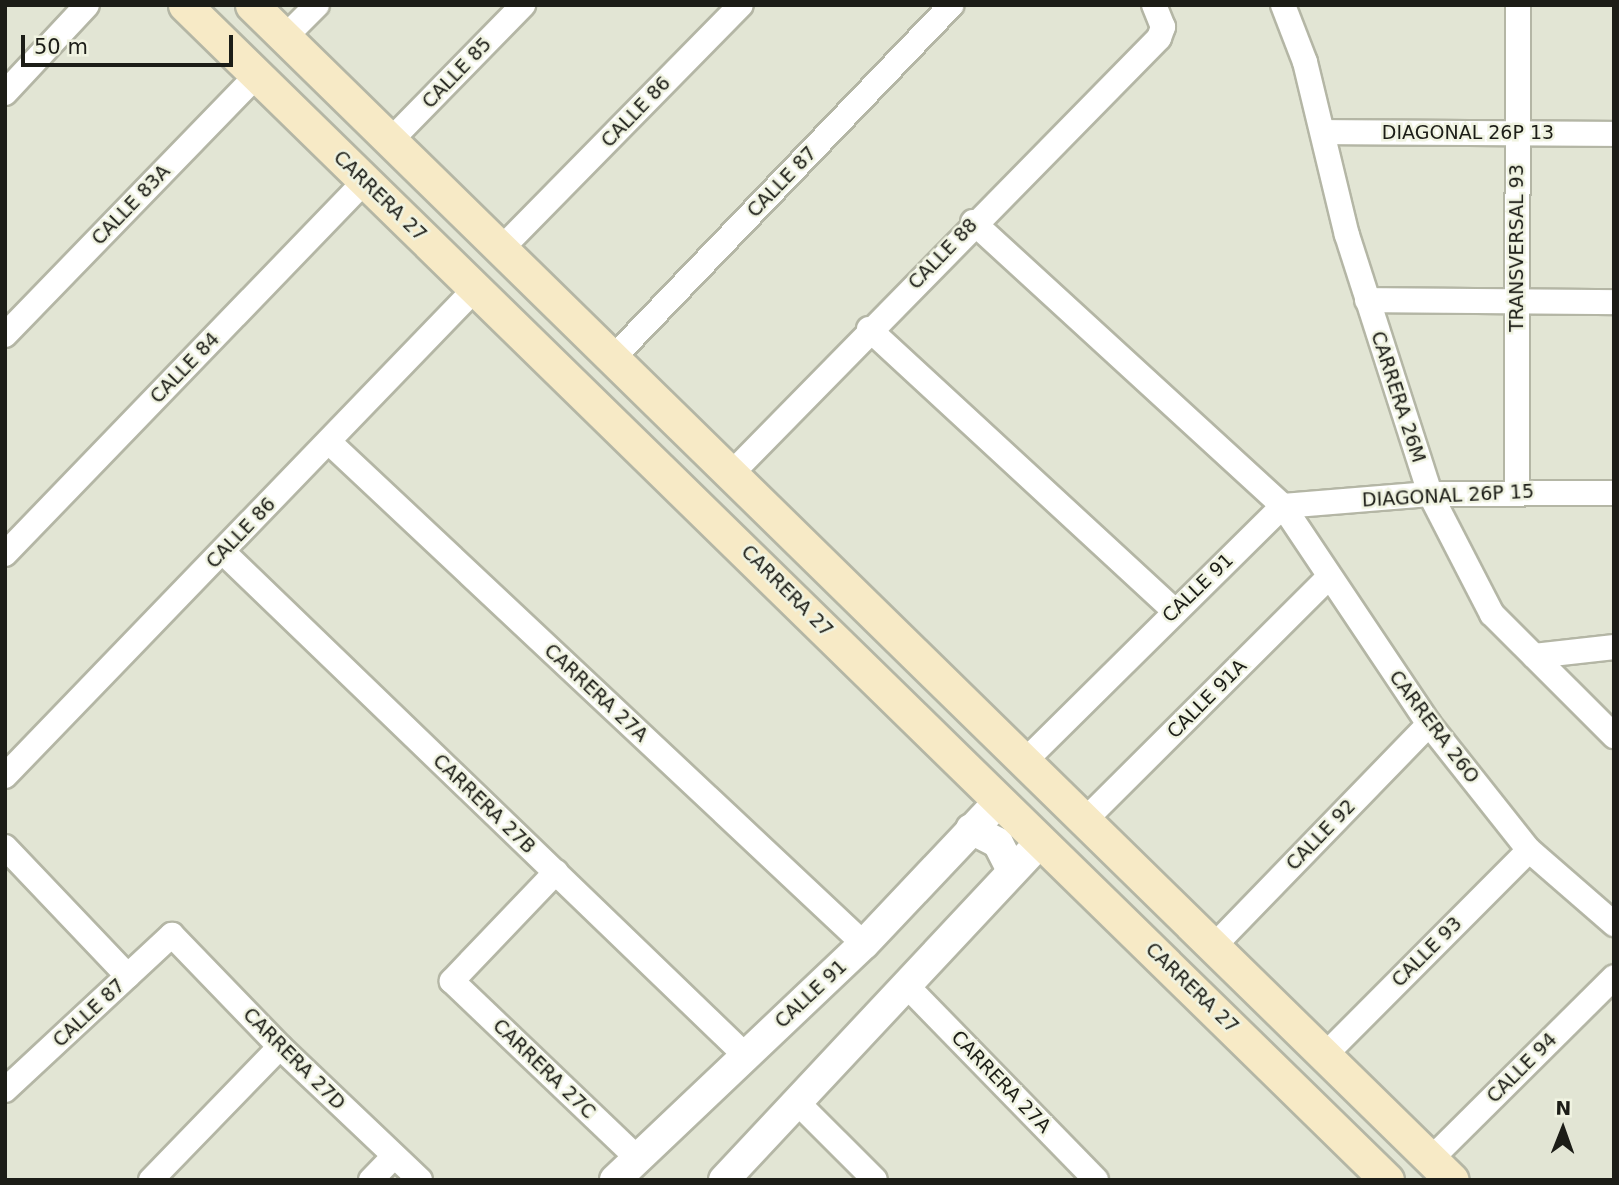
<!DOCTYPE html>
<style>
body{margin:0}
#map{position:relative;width:1619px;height:1185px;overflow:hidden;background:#e2e5d4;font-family:"DejaVu Sans",sans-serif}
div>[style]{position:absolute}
.roads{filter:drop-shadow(2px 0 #b4b6a5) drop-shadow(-2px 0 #b4b6a5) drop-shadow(0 2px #b4b6a5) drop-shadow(0 -2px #b4b6a5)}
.minor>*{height:24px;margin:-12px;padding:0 12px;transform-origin:12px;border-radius:12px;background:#fff}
.tertiary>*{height:30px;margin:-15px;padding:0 15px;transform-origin:15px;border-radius:15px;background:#fff}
.secondary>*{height:33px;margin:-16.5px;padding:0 16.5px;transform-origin:16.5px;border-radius:16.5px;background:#f7eac6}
span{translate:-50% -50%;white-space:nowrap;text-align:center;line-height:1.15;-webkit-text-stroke:5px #f0f3e1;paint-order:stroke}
.street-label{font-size:19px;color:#1c1d17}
.frame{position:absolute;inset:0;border:7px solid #1c1d17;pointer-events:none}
.north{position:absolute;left:1528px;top:1094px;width:70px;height:70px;-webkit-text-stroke:5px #f0f3e1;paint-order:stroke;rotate:1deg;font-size:19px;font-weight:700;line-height:28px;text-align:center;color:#1c1d17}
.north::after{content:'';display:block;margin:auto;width:24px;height:32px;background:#1c1d17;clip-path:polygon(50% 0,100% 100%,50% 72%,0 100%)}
.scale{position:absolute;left:21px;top:35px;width:212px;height:32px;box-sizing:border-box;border:4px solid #1c1d17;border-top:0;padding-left:9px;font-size:21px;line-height:24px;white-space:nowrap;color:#1c1d17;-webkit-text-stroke:5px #f0f3e1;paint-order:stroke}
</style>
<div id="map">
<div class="roads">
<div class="minor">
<i style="left:1283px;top:5px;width:61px;rotate:68.9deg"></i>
<i style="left:1305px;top:62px;width:178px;rotate:76.4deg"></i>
<i style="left:1347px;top:235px;width:272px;rotate:72.2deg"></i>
<i style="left:1430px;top:494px;width:135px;rotate:62.7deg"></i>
<i style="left:1492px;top:614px;width:173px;rotate:45deg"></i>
<i style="left:285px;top:37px;width:45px;rotate:-45deg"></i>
<i style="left:5px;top:93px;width:120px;rotate:-47deg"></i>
<i style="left:1323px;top:132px;width:291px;rotate:0.4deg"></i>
<i style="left:391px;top:140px;width:189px;rotate:-45.6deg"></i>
<i style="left:973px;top:222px;width:420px;rotate:42.5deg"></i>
<i style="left:1283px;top:506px;width:262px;rotate:56.2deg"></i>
<i style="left:1429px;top:724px;width:161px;rotate:51.6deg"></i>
<i style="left:1529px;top:850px;width:113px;rotate:41deg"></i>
<i style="left:501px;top:249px;width:342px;rotate:-45.5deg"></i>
<i style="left:1367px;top:300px;width:247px;rotate:0.5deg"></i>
<i style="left:869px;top:329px;width:415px;rotate:42.7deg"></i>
<i style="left:5px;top:335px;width:362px;rotate:-45.9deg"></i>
<i style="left:613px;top:358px;width:489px;rotate:-46.2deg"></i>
<i style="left:329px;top:442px;width:734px;rotate:43.18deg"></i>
<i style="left:731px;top:474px;width:611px;rotate:-45.53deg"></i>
<i style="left:1159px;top:38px;width:12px;rotate:-70deg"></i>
<i style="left:1163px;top:27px;width:24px;rotate:-112deg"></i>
<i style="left:1517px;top:491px;width:486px;rotate:-89.9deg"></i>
<i style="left:1283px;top:506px;width:147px;rotate:-4.7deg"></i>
<i style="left:1430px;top:494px;width:184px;rotate:-0.3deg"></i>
<i style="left:223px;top:552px;width:725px;rotate:43.94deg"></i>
<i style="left:5px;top:554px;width:518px;rotate:-46.02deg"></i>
<i style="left:1534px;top:656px;width:81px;rotate:-6.4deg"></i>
<i style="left:1025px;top:761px;width:363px;rotate:-44.7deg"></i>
<i style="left:5px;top:776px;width:677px;rotate:-46.02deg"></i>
<i style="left:1085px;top:820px;width:343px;rotate:-44.9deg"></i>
<i style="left:5px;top:847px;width:178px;rotate:46.4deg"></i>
<i style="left:556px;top:872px;width:151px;rotate:133.7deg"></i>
<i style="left:452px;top:981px;width:256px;rotate:43.7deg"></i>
<i style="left:1214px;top:946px;width:309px;rotate:-45.9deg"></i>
<i style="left:906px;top:985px;width:272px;rotate:45.7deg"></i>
<i style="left:1325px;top:1055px;width:289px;rotate:-45.1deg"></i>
<i style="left:5px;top:1090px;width:228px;rotate:-42.9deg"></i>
<i style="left:172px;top:935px;width:156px;rotate:46deg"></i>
<i style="left:280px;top:1047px;width:193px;rotate:43.5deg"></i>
<i style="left:797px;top:1102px;width:110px;rotate:45deg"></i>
<i style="left:1431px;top:1159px;width:258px;rotate:-44.8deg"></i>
<i style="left:151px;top:1180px;width:185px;rotate:-45.9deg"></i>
<i style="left:371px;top:1180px;width:33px;rotate:-46deg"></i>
</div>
<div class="tertiary">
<i style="left:971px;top:829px;width:30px;rotate:27deg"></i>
<i style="left:998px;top:843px;width:30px;rotate:63deg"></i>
<i style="left:615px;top:1180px;width:343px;rotate:-43.5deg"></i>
<i style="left:864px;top:944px;width:197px;rotate:-46.6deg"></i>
<i style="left:724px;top:1180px;width:463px;rotate:-46.9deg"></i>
</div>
<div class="secondary">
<i style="left:185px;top:5px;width:1681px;rotate:44.35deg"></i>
<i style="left:252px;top:5px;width:1679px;rotate:44.4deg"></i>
</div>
</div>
<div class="street-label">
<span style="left:457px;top:73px;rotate:-46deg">CALLE 85</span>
<span style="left:636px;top:112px;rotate:-46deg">CALLE 86</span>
<span style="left:1468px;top:133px">DIAGONAL 26P 13</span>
<span style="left:782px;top:182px;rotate:-46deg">CALLE 87</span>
<span style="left:380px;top:196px;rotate:44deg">CARRERA 27</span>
<span style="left:131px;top:205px;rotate:-46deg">CALLE 83A</span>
<span style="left:1517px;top:248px;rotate:-90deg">TRANSVERSAL 93</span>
<span style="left:943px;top:254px;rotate:-46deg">CALLE 88</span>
<span style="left:185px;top:368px;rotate:-46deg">CALLE 84</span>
<span style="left:1398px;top:397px;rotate:72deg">CARRERA 26M</span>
<span style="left:1448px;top:496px;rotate:-3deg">DIAGONAL 26P 15</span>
<span style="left:241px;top:533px;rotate:-46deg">CALLE 86</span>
<span style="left:1198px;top:588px;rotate:-44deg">CALLE 91</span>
<span style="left:787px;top:591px;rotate:45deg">CARRERA 27</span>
<span style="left:596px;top:693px;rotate:43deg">CARRERA 27A</span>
<span style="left:1207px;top:699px;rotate:-45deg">CALLE 91A</span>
<span style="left:1434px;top:727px;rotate:53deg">CARRERA 26O</span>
<span style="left:484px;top:804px;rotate:44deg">CARRERA 27B</span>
<span style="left:1321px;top:835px;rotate:-46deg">CALLE 92</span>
<span style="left:1427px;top:952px;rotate:-45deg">CALLE 93</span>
<span style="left:1192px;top:988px;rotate:44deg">CARRERA 27</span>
<span style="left:811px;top:994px;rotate:-43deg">CALLE 91</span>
<span style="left:89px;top:1013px;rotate:-43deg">CALLE 87</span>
<span style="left:294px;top:1059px;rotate:45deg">CARRERA 27D</span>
<span style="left:1522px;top:1068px;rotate:-45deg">CALLE 94</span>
<span style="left:544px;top:1069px;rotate:44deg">CARRERA 27C</span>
<span style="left:1001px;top:1082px;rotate:46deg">CARRERA 27A</span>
</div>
<div class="frame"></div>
<div class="north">N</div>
<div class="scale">50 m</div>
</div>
